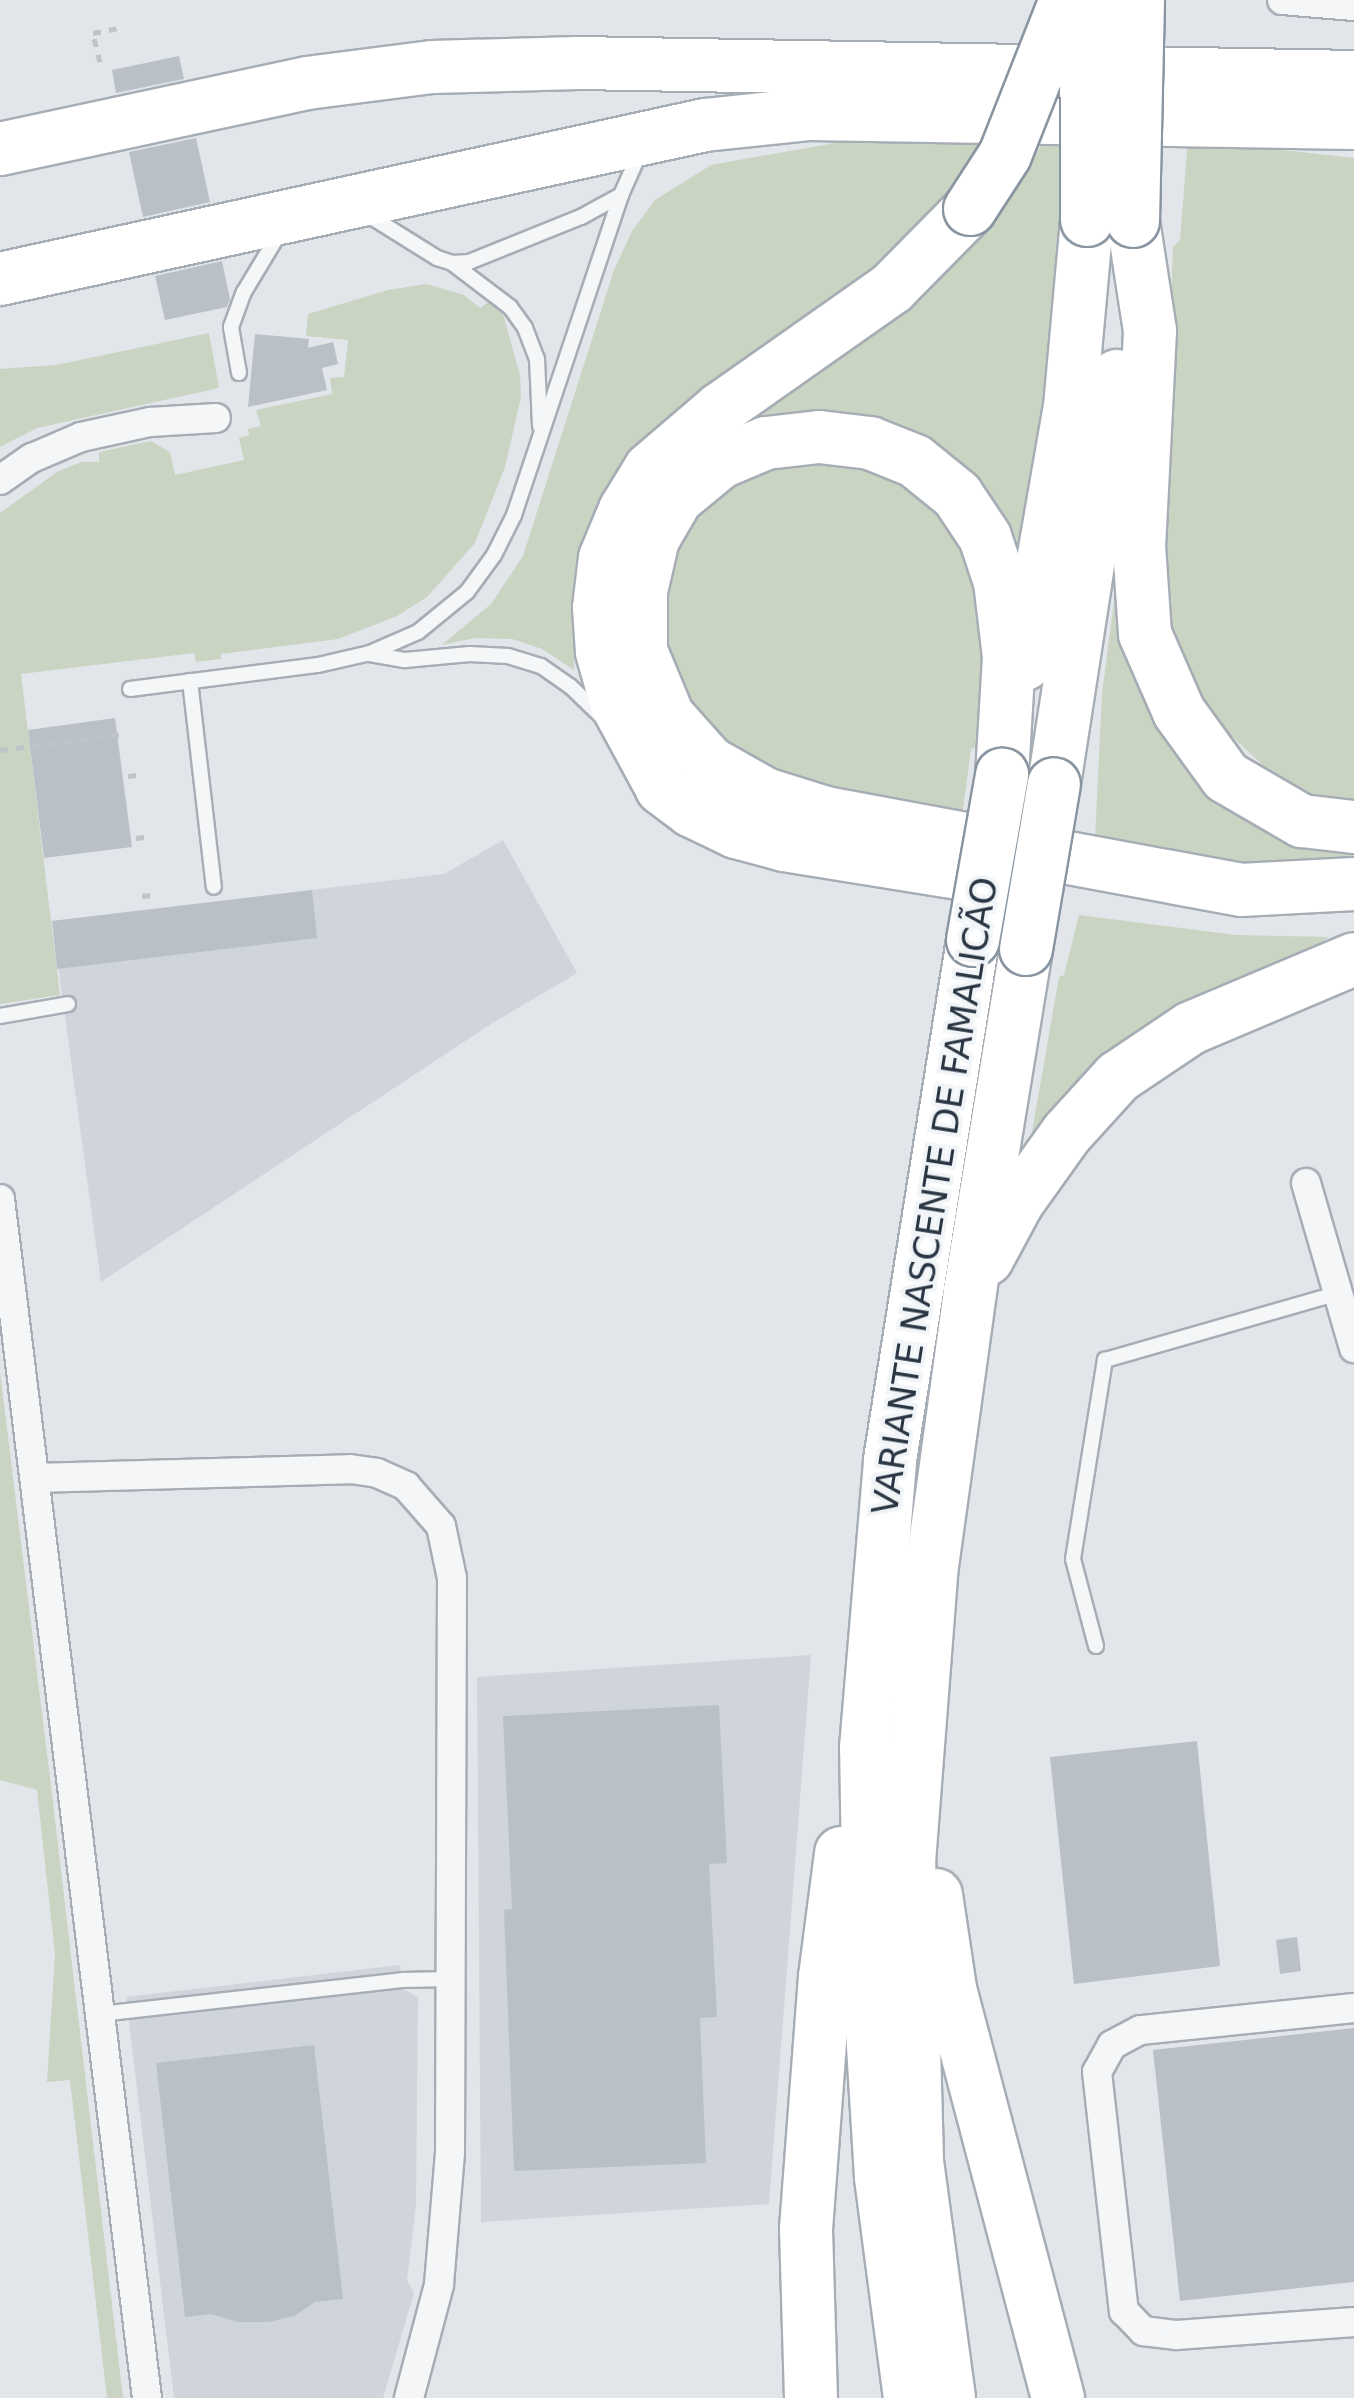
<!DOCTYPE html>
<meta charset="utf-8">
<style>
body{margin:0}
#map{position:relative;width:1354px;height:2398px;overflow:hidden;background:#e2e6ea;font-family:"DejaVu Sans",sans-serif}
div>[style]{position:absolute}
.built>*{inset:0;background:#d0d5dc}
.green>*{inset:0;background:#c9d4c2}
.building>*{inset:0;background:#b9c0c8}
.path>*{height:5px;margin-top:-2.5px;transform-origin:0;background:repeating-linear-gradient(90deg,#bfc4c9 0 8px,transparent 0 16px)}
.roads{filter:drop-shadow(2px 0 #a7adb5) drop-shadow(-2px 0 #a7adb5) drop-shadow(0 2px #a7adb5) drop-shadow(0 -2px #a7adb5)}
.lane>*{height:14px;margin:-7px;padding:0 7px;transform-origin:7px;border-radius:7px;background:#f4f6f8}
.street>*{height:28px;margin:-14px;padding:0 14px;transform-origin:14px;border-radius:14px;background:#f4f6f8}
.highway>*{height:52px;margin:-26px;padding:0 26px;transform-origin:26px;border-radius:26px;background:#fff}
.bridges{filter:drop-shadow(2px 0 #8995a1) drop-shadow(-2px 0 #8995a1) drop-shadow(0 2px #8995a1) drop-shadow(0 -2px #8995a1)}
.highway-bridge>*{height:52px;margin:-26px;padding:0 26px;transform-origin:26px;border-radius:26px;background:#fff}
span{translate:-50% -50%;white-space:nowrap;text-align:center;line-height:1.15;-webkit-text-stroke:8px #f1f5f8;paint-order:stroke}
.street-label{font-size:35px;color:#293543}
</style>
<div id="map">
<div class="built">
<i style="clip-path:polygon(503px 840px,577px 973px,491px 1024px,101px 1282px,52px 921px,444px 874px)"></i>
<i style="clip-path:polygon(811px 1655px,769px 2204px,481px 2222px,477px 1677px)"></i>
<i style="clip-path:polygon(400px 1965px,403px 1989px,418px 1997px,416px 2206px,407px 2280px,414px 2293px,383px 2398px,174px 2398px,126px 1997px)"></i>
</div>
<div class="green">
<i style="clip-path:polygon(1049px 133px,1066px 136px,1064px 265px,1024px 571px,839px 415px,785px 413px,739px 428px,954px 257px,1004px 207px)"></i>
<i style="clip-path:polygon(857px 139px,982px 139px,978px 159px,943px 207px,582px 550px,574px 596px,574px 670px,542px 649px,512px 639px,475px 638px,442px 645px,491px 604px,523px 556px,614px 270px,632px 231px,655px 200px,711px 165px)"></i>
<i style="clip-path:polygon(1188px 139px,1354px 158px,1354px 808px,1336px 806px,1283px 784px,1225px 730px,1188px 680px,1170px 620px,1166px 532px,1168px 381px,1173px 247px,1180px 240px)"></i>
<i style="clip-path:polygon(427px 284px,464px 295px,480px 308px,490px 301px,503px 314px,520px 375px,521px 397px,505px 467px,475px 543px,427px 597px,397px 616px,338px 639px,221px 654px,221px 659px,196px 662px,194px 653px,21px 674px,60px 995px,0 1004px,0 513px,57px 472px,81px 462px,99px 462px,99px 452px,151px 441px,170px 452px,175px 475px,244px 460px,239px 438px,249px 435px,248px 429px,261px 426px,256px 410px,332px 394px,330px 378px,344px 377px,348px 340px,306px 336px,308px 314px,388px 290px)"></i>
<i style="clip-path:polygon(209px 333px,219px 388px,37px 428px,0 447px,0 369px,56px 365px)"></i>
<i style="clip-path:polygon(822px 457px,877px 466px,921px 494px,950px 527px,972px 564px,985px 627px,978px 746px,971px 749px,962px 817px,873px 806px,773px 774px,724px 744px,681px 699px,661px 618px,668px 570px,688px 528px,729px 486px,773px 463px)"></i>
<i style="clip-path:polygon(1132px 462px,1148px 685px,1354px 848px,1354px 864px,1261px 866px,1095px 838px,1102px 694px)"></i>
<i style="clip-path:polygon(1079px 915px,1236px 935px,1329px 937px,1044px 1132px,1032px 1132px,1059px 977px,1064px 975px)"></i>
<i style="clip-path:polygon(0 1372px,52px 1794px,123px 2398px,107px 2398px,70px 2080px,47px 2082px,55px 1954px,37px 1790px,0 1780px)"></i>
</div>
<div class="building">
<i style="clip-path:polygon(179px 56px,184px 79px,116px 93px,112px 70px)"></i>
<i style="clip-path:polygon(196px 138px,210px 202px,143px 217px,129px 152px)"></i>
<i style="clip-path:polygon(222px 261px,230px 299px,227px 307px,165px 320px,155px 276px)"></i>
<i style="clip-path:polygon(255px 334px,309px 339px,308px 348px,333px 342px,338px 364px,322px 368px,327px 390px,248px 407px)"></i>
<i style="clip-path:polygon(115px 718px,132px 847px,44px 858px,28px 730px)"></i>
<i style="clip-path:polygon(312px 890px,317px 938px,57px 969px,52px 921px)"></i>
<i style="clip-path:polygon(719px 1705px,727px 1863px,709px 1864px,717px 2017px,700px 2018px,706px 2163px,514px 2171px,504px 1910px,512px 1909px,503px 1716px)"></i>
<i style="clip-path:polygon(1197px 1741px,1220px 1966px,1074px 1984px,1050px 1757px)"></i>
<i style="clip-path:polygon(1297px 1937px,1301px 1971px,1280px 1974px,1276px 1940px)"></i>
<i style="clip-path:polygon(1354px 2028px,1354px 2282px,1180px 2301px,1153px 2050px)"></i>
<i style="clip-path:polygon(314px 2045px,343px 2299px,315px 2302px,294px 2316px,269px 2322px,237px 2322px,211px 2314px,185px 2317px,156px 2063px)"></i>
</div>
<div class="path">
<i style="left:100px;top:62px;width:30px;rotate:-104deg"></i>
<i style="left:93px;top:33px;width:31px;rotate:-11deg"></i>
<i style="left:0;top:750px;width:124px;rotate:-7.4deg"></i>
<i style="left:128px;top:776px;width:9px;rotate:-6deg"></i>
<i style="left:136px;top:838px;width:9px;rotate:-6deg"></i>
<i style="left:142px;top:896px;width:10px;rotate:-6deg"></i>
</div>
<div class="roads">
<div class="lane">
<i style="left:365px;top:213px;width:85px;rotate:32deg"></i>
<i style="left:437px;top:258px;width:16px;rotate:18deg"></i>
<i style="left:452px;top:263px;width:17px;rotate:-3deg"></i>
<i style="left:469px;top:262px;width:121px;rotate:-21.9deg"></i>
<i style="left:581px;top:217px;width:46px;rotate:-28.8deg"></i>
<i style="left:621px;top:195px;width:49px;rotate:-66deg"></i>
<i style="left:452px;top:263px;width:73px;rotate:37.2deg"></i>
<i style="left:510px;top:307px;width:26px;rotate:54deg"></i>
<i style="left:525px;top:328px;width:33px;rotate:69deg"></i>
<i style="left:537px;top:359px;width:67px;rotate:87.4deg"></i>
<i style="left:239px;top:373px;width:47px;rotate:-99.9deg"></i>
<i style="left:231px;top:327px;width:37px;rotate:-70deg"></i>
<i style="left:244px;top:292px;width:70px;rotate:-59deg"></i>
<i style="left:370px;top:654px;width:36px;rotate:10deg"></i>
<i style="left:405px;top:660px;width:65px;rotate:-5.3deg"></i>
<i style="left:470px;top:654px;width:38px;rotate:3deg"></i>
<i style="left:508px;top:656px;width:34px;rotate:17deg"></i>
<i style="left:541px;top:666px;width:35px;rotate:35deg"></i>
<i style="left:570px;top:686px;width:45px;rotate:44.1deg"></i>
<i style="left:190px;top:681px;width:207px;rotate:83.4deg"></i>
<i style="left:130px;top:689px;width:190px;rotate:-7.3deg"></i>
<i style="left:318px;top:665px;width:53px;rotate:-13deg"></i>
<i style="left:370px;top:653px;width:52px;rotate:-23.6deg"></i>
<i style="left:418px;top:632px;width:63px;rotate:-39.2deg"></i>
<i style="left:467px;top:592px;width:46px;rotate:-53.9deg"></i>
<i style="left:494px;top:555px;width:45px;rotate:-63.4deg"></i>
<i style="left:514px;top:515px;width:337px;rotate:-71.5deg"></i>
<i style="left:0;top:1016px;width:69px;rotate:-10deg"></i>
<i style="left:1096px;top:1646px;width:90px;rotate:-104.8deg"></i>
<i style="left:1073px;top:1559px;width:202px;rotate:-80.9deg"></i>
<i style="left:1105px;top:1360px;width:242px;rotate:-16deg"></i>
<i style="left:100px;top:2014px;width:304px;rotate:-6.4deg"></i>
<i style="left:402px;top:1980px;width:48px;rotate:-1.2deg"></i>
</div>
<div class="street">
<i style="left:1282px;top:0;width:72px;rotate:4.8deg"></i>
<i style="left:0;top:480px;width:39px;rotate:-35deg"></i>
<i style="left:32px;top:458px;width:53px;rotate:-23.2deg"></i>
<i style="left:81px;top:437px;width:71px;rotate:-12.3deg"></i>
<i style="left:150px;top:422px;width:66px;rotate:-3.5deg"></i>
<i style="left:1306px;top:1183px;width:172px;rotate:73.8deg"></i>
<i style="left:0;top:1199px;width:1208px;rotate:83.01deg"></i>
<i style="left:35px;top:1478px;width:315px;rotate:-1.6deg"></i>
<i style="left:350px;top:1469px;width:27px;rotate:8deg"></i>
<i style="left:377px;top:1473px;width:32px;rotate:24deg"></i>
<i style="left:406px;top:1486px;width:53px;rotate:48.8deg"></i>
<i style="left:441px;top:1526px;width:53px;rotate:78.1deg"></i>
<i style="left:452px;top:1578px;width:575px;rotate:90.2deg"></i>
<i style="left:450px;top:2153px;width:132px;rotate:94.8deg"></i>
<i style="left:439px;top:2285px;width:117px;rotate:104.9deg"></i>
<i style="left:1354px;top:2008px;width:215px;rotate:174.1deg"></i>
<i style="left:1140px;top:2030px;width:32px;rotate:152deg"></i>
<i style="left:1112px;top:2045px;width:31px;rotate:119deg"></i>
<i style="left:1097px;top:2072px;width:241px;rotate:83.6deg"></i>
<i style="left:1124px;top:2311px;width:28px;rotate:46deg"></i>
<i style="left:1143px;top:2331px;width:34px;rotate:7deg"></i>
<i style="left:1177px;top:2335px;width:177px;rotate:-4.2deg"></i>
</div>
<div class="highway">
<i style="left:0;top:149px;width:314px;rotate:-12.1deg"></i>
<i style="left:307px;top:83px;width:126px;rotate:-7.3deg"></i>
<i style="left:432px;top:67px;width:146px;rotate:-1.6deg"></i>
<i style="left:578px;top:63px;width:776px;rotate:1.03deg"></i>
<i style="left:1133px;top:221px;width:111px;rotate:81.2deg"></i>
<i style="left:1150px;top:331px;width:215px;rotate:92.9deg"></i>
<i style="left:1139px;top:546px;width:88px;rotate:86.1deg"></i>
<i style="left:1145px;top:634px;width:85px;rotate:66.4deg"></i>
<i style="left:1179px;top:712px;width:80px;rotate:54.1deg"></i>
<i style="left:1226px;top:777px;width:88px;rotate:30.1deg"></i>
<i style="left:1302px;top:821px;width:52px;rotate:6.6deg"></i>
<i style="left:0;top:279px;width:722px;rotate:-12.32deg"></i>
<i style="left:705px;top:125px;width:106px;rotate:-6deg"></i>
<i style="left:810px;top:114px;width:544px;rotate:0.95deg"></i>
<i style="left:1025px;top:664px;width:261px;rotate:-80.1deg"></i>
<i style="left:1070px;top:407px;width:188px;rotate:-84.8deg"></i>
<i style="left:1002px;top:775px;width:118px;rotate:-86.6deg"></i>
<i style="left:1009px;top:657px;width:76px;rotate:-96.8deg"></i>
<i style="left:1000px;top:582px;width:47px;rotate:-108.4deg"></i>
<i style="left:985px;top:537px;width:50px;rotate:-123.7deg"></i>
<i style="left:957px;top:495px;width:54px;rotate:-141deg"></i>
<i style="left:915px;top:461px;width:48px;rotate:-158.2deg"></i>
<i style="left:870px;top:443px;width:51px;rotate:-173.3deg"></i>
<i style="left:819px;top:437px;width:53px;rotate:173.5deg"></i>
<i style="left:766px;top:443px;width:49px;rotate:157.1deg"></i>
<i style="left:721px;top:462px;width:57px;rotate:140.7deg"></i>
<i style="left:677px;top:498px;width:48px;rotate:120.3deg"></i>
<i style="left:653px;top:539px;width:53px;rotate:103deg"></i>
<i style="left:641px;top:591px;width:60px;rotate:90deg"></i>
<i style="left:641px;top:651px;width:70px;rotate:67.4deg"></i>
<i style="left:668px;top:716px;width:63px;rotate:48.2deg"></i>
<i style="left:710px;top:763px;width:63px;rotate:29.4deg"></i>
<i style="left:765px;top:794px;width:64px;rotate:17.3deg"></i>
<i style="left:826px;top:813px;width:422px;rotate:10.5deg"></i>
<i style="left:1241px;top:890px;width:113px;rotate:-3deg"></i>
<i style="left:1054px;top:784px;width:413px;rotate:-81.2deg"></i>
<i style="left:965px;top:874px;width:183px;rotate:-170.9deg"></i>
<i style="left:784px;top:845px;width:50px;rotate:-164.8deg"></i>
<i style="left:736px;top:832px;width:49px;rotate:-154.5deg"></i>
<i style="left:692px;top:811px;width:38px;rotate:-143deg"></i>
<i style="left:662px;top:788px;width:94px;rotate:-118.5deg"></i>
<i style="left:617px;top:705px;width:55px;rotate:-105.8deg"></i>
<i style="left:602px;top:652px;width:44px;rotate:-93.9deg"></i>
<i style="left:599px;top:608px;width:50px;rotate:-83.2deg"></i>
<i style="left:605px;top:558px;width:52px;rotate:-67.4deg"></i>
<i style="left:625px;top:510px;width:48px;rotate:-58.6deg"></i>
<i style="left:650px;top:469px;width:92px;rotate:-40.6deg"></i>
<i style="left:720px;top:409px;width:210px;rotate:-35.1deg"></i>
<i style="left:892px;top:288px;width:111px;rotate:-45.4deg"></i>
<i style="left:987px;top:1259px;width:64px;rotate:-61.8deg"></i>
<i style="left:1017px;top:1203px;width:86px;rotate:-54.5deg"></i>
<i style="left:1067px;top:1133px;width:76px;rotate:-47.7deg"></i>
<i style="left:1118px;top:1077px;width:88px;rotate:-33.9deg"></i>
<i style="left:1191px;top:1028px;width:177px;rotate:-22.9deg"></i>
<i style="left:936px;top:1895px;width:95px;rotate:81.5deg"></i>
<i style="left:950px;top:1989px;width:423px;rotate:75.2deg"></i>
<i style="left:811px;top:2398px;width:169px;rotate:-91.7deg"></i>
<i style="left:806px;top:2229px;width:253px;rotate:-85.7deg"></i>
<i style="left:825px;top:1977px;width:125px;rotate:-82.6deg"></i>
<i style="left:910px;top:2398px;width:223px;rotate:-97.5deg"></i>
<i style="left:881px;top:2177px;width:182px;rotate:-93.5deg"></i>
<i style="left:870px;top:1995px;width:247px;rotate:-90.9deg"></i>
<i style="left:866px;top:1748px;width:289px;rotate:-85.2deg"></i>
<i style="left:890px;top:1460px;width:527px;rotate:-80.93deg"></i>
<i style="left:949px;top:2398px;width:240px;rotate:-97.7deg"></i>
<i style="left:917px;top:2160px;width:298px;rotate:-91.5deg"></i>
<i style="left:909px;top:1862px;width:297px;rotate:-85.6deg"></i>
<i style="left:932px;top:1566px;width:278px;rotate:-82.1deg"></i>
<i style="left:970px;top:1291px;width:347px;rotate:-80.7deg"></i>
</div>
</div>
<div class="bridges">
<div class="highway-bridge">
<i style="left:1086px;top:0;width:220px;rotate:89.7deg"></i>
<i style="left:970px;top:209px;width:64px;rotate:-57.1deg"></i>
<i style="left:1005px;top:155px;width:167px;rotate:-68.5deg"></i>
<i style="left:1133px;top:221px;width:221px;rotate:-88.7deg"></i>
<i style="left:973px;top:940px;width:168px;rotate:-80deg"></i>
<i style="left:1026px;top:949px;width:167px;rotate:-80.4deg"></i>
</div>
</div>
<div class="street-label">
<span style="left:935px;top:1196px;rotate:-81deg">VARIANTE NASCENTE DE FAMALICÃO</span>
</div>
</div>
